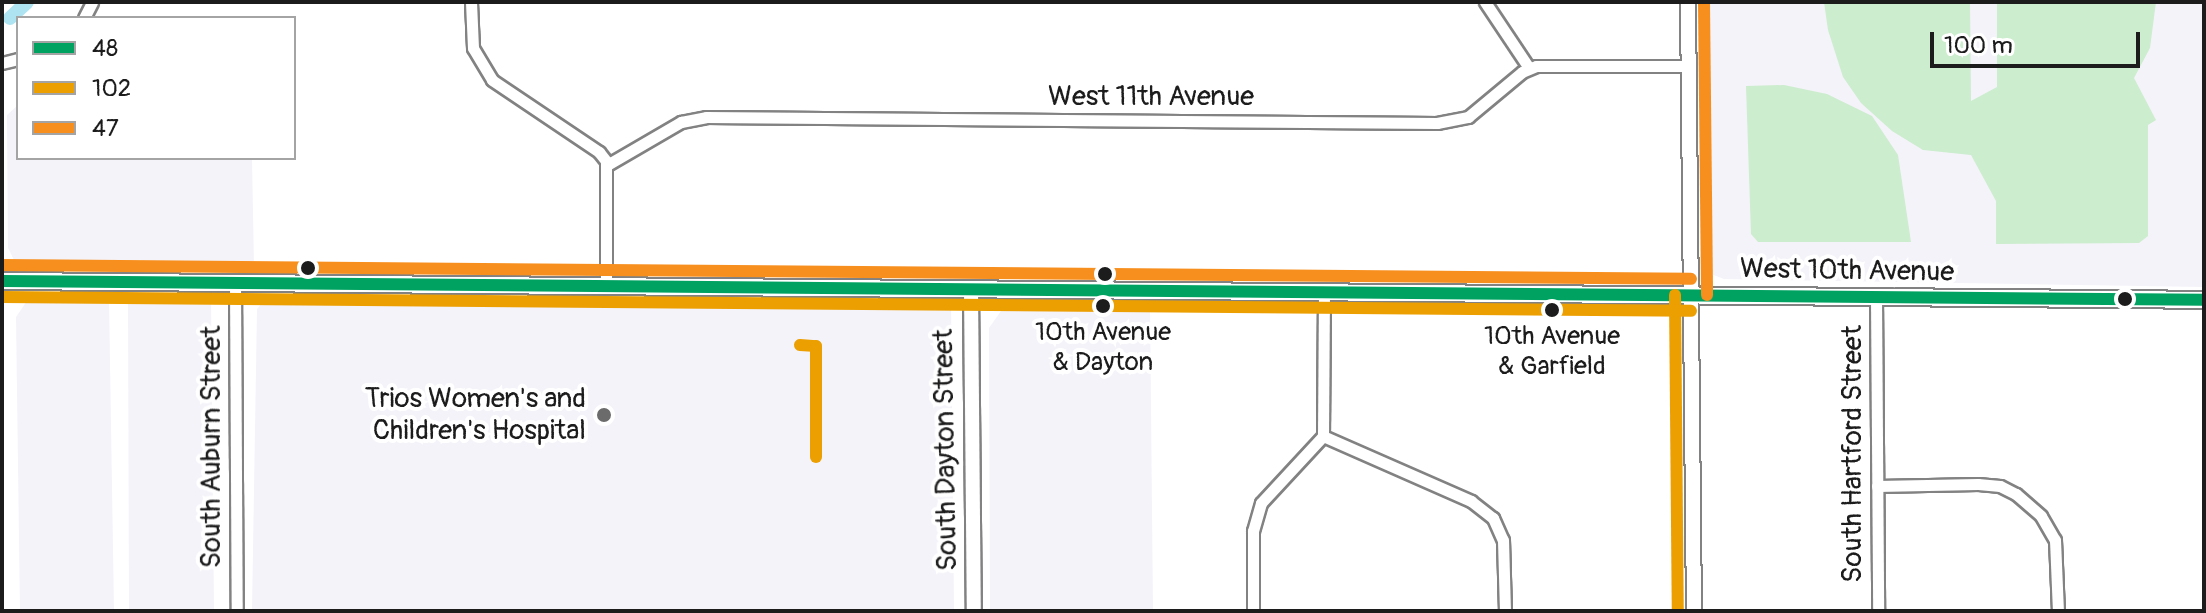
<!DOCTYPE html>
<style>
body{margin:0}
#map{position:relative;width:2206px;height:613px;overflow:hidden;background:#fff;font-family:Pangolin,sans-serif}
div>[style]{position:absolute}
.built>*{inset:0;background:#f4f3f9}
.green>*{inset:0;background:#ccedce}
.canal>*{height:14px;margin:-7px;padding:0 7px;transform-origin:7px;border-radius:7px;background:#aee4f2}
.roads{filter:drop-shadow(2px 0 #828282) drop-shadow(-2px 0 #828282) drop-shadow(0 2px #828282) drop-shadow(0 -2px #828282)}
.minor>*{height:11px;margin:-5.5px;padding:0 5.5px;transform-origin:5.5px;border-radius:5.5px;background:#fff}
.tertiary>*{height:14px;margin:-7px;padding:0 7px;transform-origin:7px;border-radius:7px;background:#fff}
.secondary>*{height:16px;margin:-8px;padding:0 8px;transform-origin:8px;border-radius:8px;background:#fff}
.bus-1>*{height:12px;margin:-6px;padding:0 6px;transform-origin:6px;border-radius:6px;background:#00a261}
.bus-2>*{height:12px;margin:-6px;padding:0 6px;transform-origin:6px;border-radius:6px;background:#ec9f01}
.bus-3>*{height:12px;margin:-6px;padding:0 6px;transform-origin:6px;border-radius:6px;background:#f78f1e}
.dots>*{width:22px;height:22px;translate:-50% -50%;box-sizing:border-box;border:4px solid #fff;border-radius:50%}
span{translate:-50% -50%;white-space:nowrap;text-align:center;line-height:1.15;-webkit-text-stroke:8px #fff;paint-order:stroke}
.bus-label{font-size:26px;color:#1c1c1c}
.street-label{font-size:28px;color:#1c1c1c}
.poi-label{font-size:28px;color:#1c1c1c}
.right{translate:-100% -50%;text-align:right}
.frame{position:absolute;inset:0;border:4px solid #1c1c1c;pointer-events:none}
.legend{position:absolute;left:16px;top:16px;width:280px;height:144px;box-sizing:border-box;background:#fff;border:2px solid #a4a4a4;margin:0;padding:10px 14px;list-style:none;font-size:24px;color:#1c1c1c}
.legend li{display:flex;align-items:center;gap:16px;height:40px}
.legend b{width:40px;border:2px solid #a4a4a4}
.scale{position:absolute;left:1930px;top:32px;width:210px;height:36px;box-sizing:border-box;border:4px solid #1c1c1c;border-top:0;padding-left:10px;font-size:24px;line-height:28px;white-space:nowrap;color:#1c1c1c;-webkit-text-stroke:6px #fff;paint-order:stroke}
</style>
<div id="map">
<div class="built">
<i style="clip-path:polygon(1703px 2px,2204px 2px,2204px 287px,1724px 279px,1711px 274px,1707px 251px)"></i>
<i style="clip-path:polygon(18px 105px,18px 158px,252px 158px,254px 267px,25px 265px,14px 260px,8px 248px,7px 115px)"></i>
<i style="clip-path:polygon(29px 298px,109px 301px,114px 611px,20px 611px,16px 317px)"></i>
<i style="clip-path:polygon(128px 301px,211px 301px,214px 611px,129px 611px)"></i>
<i style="clip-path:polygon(264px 301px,951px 301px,954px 611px,252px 611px,257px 309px)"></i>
<i style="clip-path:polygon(1150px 306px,1153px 611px,990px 611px,989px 328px,1001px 311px)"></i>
</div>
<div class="green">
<i style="clip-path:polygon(1824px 2px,1970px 2px,1971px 101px,1997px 87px,1997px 2px,2156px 2px,2150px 48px,2134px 78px,2156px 120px,2148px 125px,2148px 236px,2139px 243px,1996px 244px,1996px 201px,1971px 155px,1923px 150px,1892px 131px,1861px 103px,1843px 77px,1828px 30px)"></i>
<i style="clip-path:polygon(1784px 85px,1827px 94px,1872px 116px,1898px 155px,1911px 242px,1758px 242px,1751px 234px,1746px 86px)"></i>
</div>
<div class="canal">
<i style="left:10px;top:18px;width:23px;rotate:-43deg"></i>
</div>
<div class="roads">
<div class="minor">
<i style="left:471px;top:2px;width:46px;rotate:87.5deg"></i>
<i style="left:473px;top:48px;width:37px;rotate:59deg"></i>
<i style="left:492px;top:80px;width:129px;rotate:33.9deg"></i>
<i style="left:599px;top:152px;width:11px;rotate:52deg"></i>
<i style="left:606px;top:161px;width:125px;rotate:90deg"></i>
<i style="left:1485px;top:2px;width:79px;rotate:56.3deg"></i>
<i style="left:84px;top:18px;width:18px;rotate:-63deg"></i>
<i style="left:2px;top:63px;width:16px;rotate:-14deg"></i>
<i style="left:607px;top:165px;width:86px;rotate:-30.2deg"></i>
<i style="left:681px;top:122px;width:25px;rotate:-11deg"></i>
<i style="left:706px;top:117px;width:731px;rotate:0.47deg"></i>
<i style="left:1437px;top:123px;width:32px;rotate:-11deg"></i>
<i style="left:1468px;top:117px;width:70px;rotate:-39.8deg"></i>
<i style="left:1522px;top:72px;width:15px;rotate:-23deg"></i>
<i style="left:1536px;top:66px;width:152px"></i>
<i style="left:235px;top:283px;width:328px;rotate:89.7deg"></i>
<i style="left:1876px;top:297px;width:314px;rotate:89.6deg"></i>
<i style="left:1323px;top:436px;width:162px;rotate:23.7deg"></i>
<i style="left:1471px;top:501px;width:28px;rotate:38deg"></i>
<i style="left:1493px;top:518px;width:24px;rotate:66deg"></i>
<i style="left:1503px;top:540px;width:71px;rotate:88.4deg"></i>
<i style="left:1877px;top:486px;width:101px;rotate:-1.1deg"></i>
<i style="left:1978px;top:484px;width:22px;rotate:5deg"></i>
<i style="left:2000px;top:486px;width:18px;rotate:27deg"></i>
<i style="left:2016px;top:494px;width:33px;rotate:41deg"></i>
<i style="left:2041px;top:516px;width:28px;rotate:60deg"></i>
<i style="left:2055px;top:540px;width:71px;rotate:87.6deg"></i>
<i style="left:1253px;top:611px;width:80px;rotate:-90deg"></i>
<i style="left:1253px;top:531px;width:29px;rotate:-74deg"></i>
<i style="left:1261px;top:503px;width:91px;rotate:-47.2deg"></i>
<i style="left:1323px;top:436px;width:144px;rotate:-89.6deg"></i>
</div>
<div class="tertiary">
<i style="left:1688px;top:2px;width:609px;rotate:89.44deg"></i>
<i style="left:971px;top:289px;width:322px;rotate:89.5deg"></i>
</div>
<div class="secondary">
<i style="left:2px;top:281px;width:2202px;rotate:0.49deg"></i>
</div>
</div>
<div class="bus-1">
<i style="left:2px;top:281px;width:2202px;rotate:0.49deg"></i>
</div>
<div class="bus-2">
<i style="left:1675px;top:295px;width:316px;rotate:89.5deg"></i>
<i style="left:2px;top:297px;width:1689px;rotate:0.47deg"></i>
<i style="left:800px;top:345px;width:16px;rotate:4deg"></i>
<i style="left:816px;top:346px;width:111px;rotate:90deg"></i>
</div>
<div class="bus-3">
<i style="left:1704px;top:2px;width:293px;rotate:89.4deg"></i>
<i style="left:2px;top:265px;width:1689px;rotate:0.47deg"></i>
</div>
<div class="dots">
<i style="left:308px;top:268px;background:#1c1c1c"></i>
<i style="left:1105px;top:274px;background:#1c1c1c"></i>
<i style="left:2125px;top:299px;background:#1c1c1c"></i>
<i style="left:1103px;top:306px;background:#1c1c1c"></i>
<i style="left:1552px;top:310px;background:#1c1c1c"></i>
<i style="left:604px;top:415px;background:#6b6b6b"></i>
</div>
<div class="bus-label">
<span style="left:1103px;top:348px">10th Avenue<br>&amp; Dayton</span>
<span style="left:1552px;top:352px">10th Avenue<br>&amp; Garfield</span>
</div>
<div class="street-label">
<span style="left:1151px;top:97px">West 11th Avenue</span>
<span style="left:1847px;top:271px;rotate:1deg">West 10th Avenue</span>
<span style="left:212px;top:447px;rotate:-90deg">South Auburn Street</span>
<span style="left:946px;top:450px;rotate:-91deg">South Dayton Street</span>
<span style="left:1853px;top:454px;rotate:-90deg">South Hartford Street</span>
</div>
<div class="poi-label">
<span class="right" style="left:586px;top:415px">Trios Women's and<br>Children's Hospital</span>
</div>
<div class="frame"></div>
<ul class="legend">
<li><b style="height:10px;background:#00a261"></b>48</li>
<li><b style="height:10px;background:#ec9f01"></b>102</li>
<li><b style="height:10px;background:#f78f1e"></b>47</li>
</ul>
<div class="scale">100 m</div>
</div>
